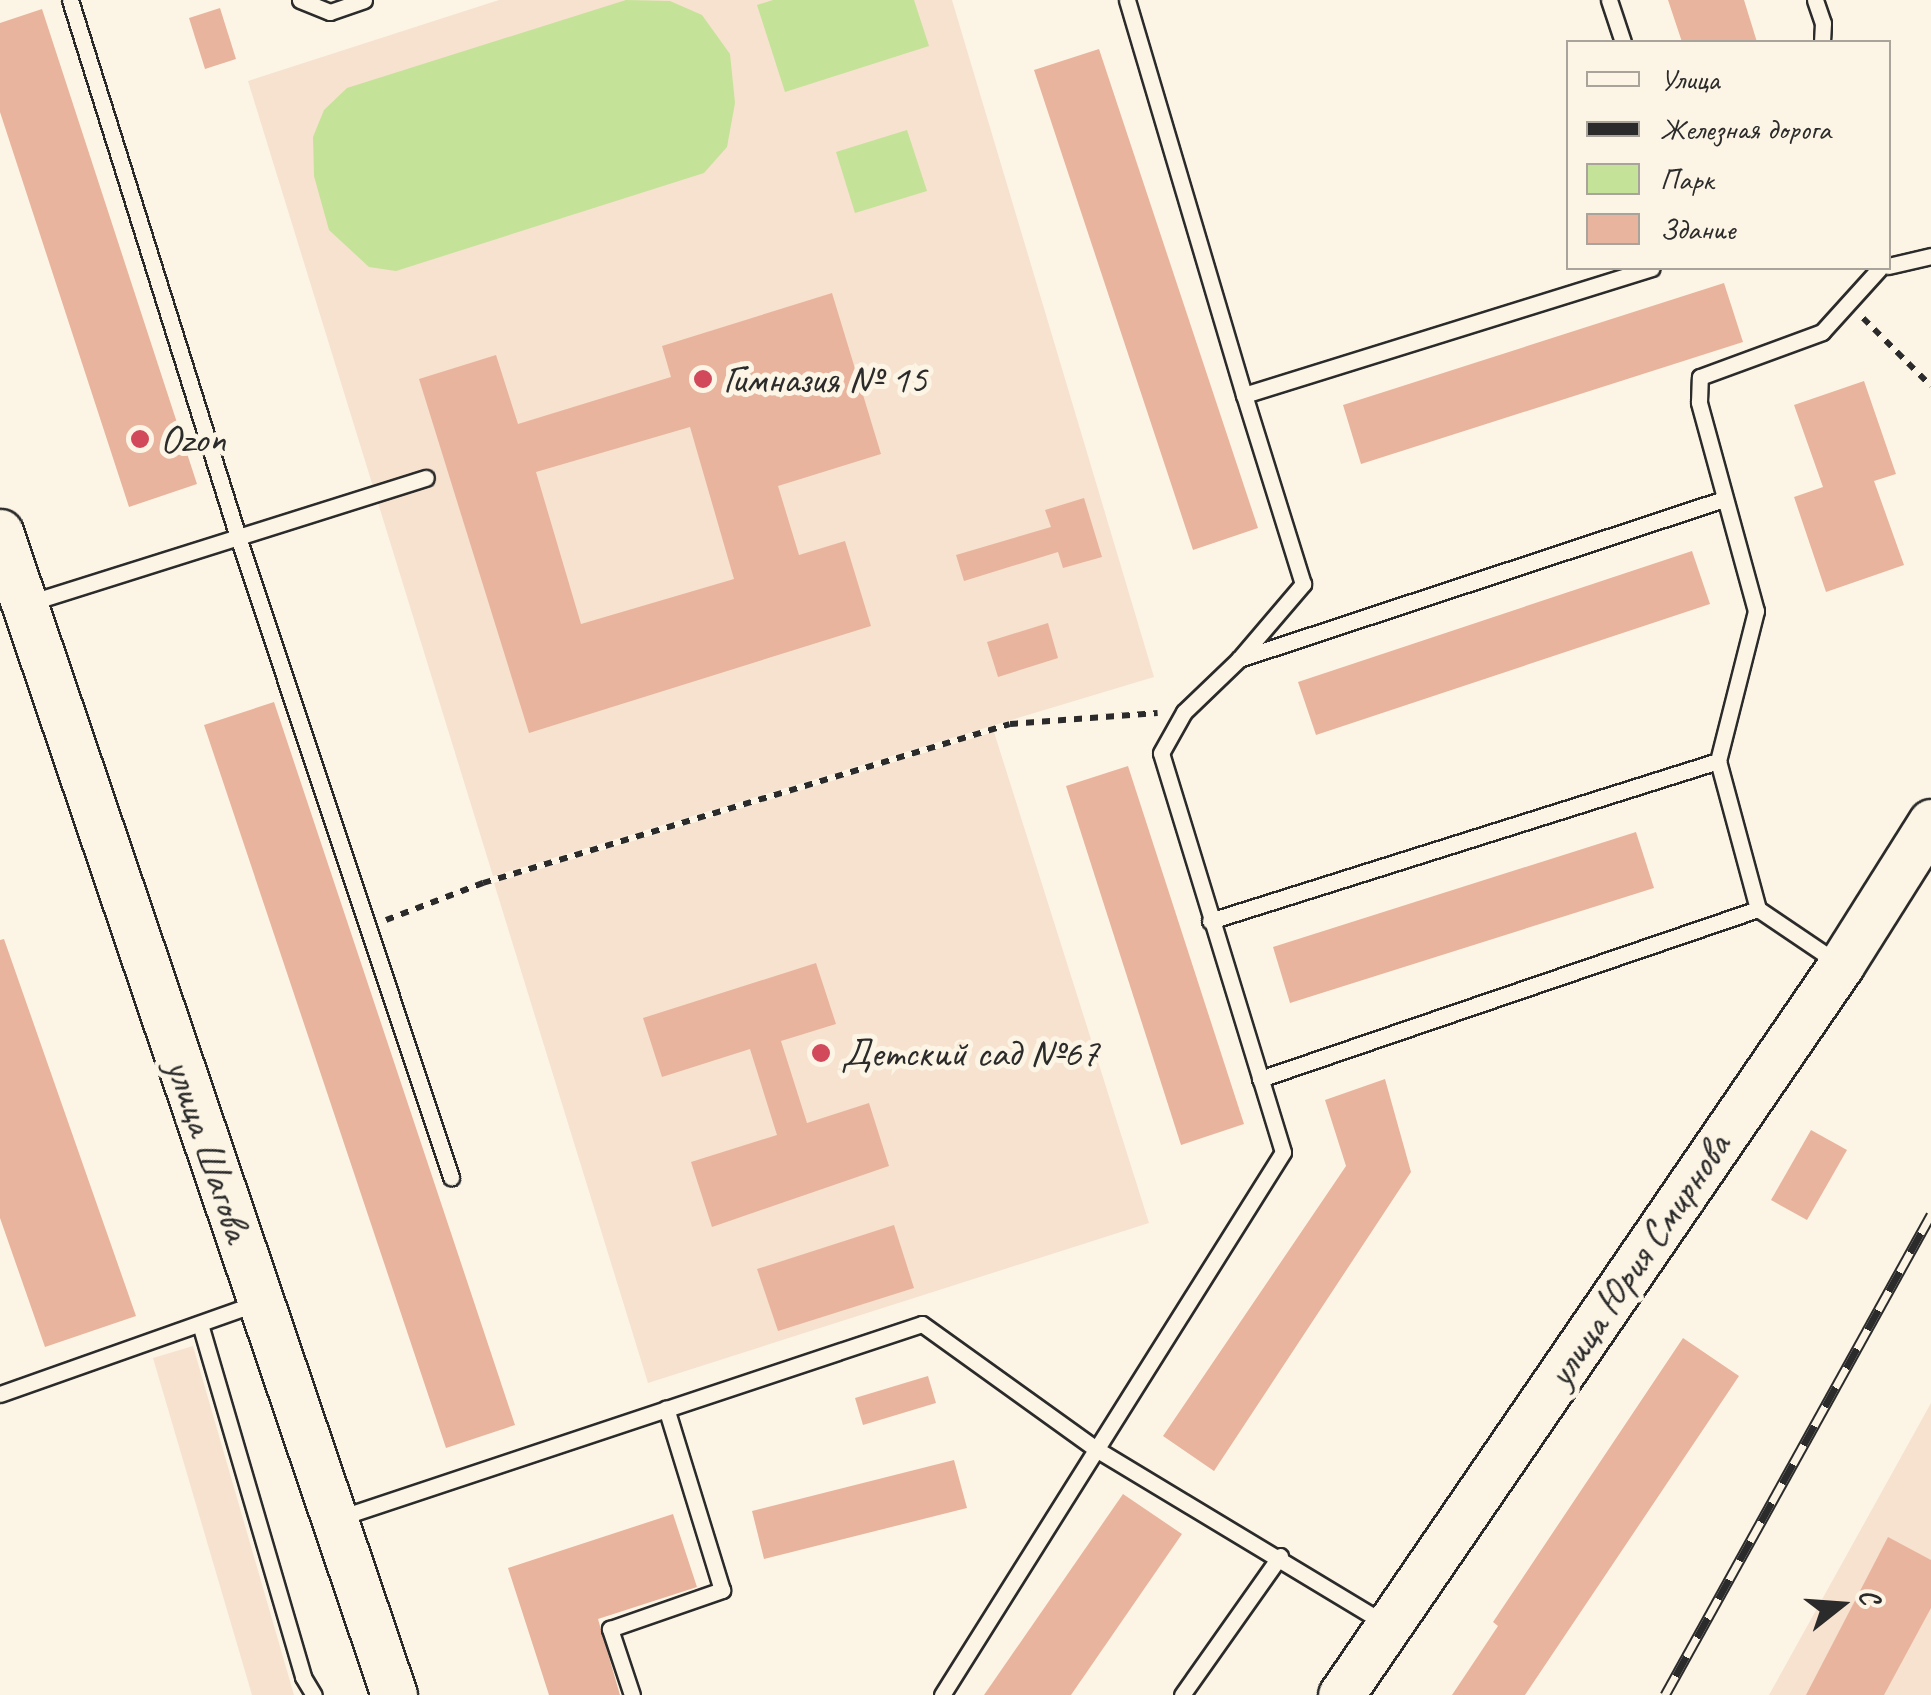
<!DOCTYPE html>
<meta charset="utf-8">
<style>
body{margin:0}
#map{position:relative;width:1931px;height:1695px;overflow:hidden;background:#fcf5e5;font-family:Caveat,sans-serif}
div>[style]{position:absolute}
.built>*{inset:0;background:#f6e2cf}
.green>*{inset:0;background:#c5e299}
.building>*{inset:0;background:#e9b49d}
.path>*{height:6px;margin-top:-3px;transform-origin:0;background:repeating-linear-gradient(90deg,#2b2b2b 0 8px,transparent 0 16px)}
.roads{filter:drop-shadow(2px 0 #2b2b2b) drop-shadow(-2px 0 #2b2b2b) drop-shadow(0 2px #2b2b2b) drop-shadow(0 -2px #2b2b2b)}
.lane>*{height:15px;margin:-7.5px;padding:0 7.5px;transform-origin:7.5px;border-radius:7.5px;background:#fcf5e5}
.secondary>*{height:45px;margin:-22.5px;padding:0 22.5px;transform-origin:22.5px;border-radius:22.5px;background:#fcf5e5}
.rail>*{height:11px;margin-top:-5.5px;transform-origin:0;background:repeating-linear-gradient(90deg,#fcf5e5 0 22px,#2b2b2b 0 44px);box-sizing:border-box;border-block:2px solid #2b2b2b}
.dots>*{width:28px;height:28px;translate:-50% -50%;box-sizing:border-box;border:5px solid #fcf5e5;border-radius:50%}
span{translate:-50% -50%;white-space:nowrap;text-align:center;line-height:1.15;-webkit-text-stroke:10px #fcf5e5;paint-order:stroke}
.poi-label{font-size:40px;color:#2b2b2b}
.left{translate:0 -50%;text-align:left}
.street-label{font-size:40px;color:#2b2b2b}
.legend{position:absolute;left:1566px;top:40px;width:325px;height:230px;box-sizing:border-box;background:#fcf5e5;border:2px solid #a8a49b;margin:0;padding:12px 18px;list-style:none;font-size:30px;color:#2b2b2b}
.legend li{display:flex;align-items:center;gap:20px;height:50px}
.legend b{width:50px;border:2px solid #a8a49b}
.north{position:absolute;left:1791px;top:1555px;width:100px;height:100px;-webkit-text-stroke:8px #fcf5e5;paint-order:stroke;rotate:73deg;font-size:28px;font-weight:700;line-height:40px;text-align:center;color:#2b2b2b}
.north::after{content:'';display:block;margin:auto;width:35px;height:45px;background:#2b2b2b;clip-path:polygon(50% 0,100% 100%,50% 72%,0 100%)}
</style>
<div id="map">
<div class="built">
<i style="clip-path:polygon(499px 0,952px 0,1154px 677px,493px 876px,248px 81px)"></i>
<i style="clip-path:polygon(994px 732px,1149px 1223px,648px 1383px,494px 883px)"></i>
<i style="clip-path:polygon(193px 1346px,294px 1695px,252px 1695px,153px 1358px)"></i>
<i style="clip-path:polygon(1931px 1403px,1931px 1695px,1769px 1695px)"></i>
</div>
<div class="green">
<i style="clip-path:polygon(626px 0,670px 1px,702px 15px,730px 54px,735px 103px,727px 147px,704px 173px,396px 271px,369px 267px,329px 230px,314px 176px,313px 137px,324px 110px,347px 88px)"></i>
<i style="clip-path:polygon(773px 0,914px 0,929px 46px,785px 92px,757px 5px)"></i>
<i style="clip-path:polygon(907px 130px,927px 191px,855px 213px,836px 152px)"></i>
</div>
<div class="building">
<i style="clip-path:polygon(1668px 0,1744px 0,1757px 42px,1682px 42px)"></i>
<i style="clip-path:polygon(220px 8px,236px 59px,205px 69px,189px 18px)"></i>
<i style="clip-path:polygon(42px 9px,197px 484px,129px 507px,0 112px,0 23px)"></i>
<i style="clip-path:polygon(1099px 49px,1258px 528px,1193px 550px,1034px 70px)"></i>
<i style="clip-path:polygon(1724px 283px,1743px 342px,1361px 464px,1343px 405px)"></i>
<i style="clip-path:polygon(evenodd,832px 293px,881px 454px,778px 486px,799px 555px,845px 541px,871px 626px,529px 733px,419px 379px,496px 355px,518px 424px,671px 377px,662px 346px,832px 293px,690px 427px,734px 579px,581px 624px,536px 472px,690px 427px)"></i>
<i style="clip-path:polygon(1864px 381px,1896px 474px,1874px 481px,1904px 565px,1826px 592px,1794px 497px,1823px 487px,1794px 405px)"></i>
<i style="clip-path:polygon(1084px 498px,1102px 557px,1063px 568px,1058px 552px,964px 581px,956px 555px,1051px 527px,1045px 510px)"></i>
<i style="clip-path:polygon(1692px 551px,1710px 604px,1316px 735px,1298px 682px)"></i>
<i style="clip-path:polygon(1048px 623px,1058px 658px,998px 677px,987px 642px)"></i>
<i style="clip-path:polygon(274px 702px,515px 1425px,446px 1448px,204px 725px)"></i>
<i style="clip-path:polygon(1128px 766px,1244px 1124px,1181px 1145px,1066px 786px)"></i>
<i style="clip-path:polygon(1636px 832px,1654px 888px,1290px 1003px,1273px 947px)"></i>
<i style="clip-path:polygon(4px 939px,136px 1316px,45px 1347px,0 1218px,0 940px)"></i>
<i style="clip-path:polygon(816px 963px,836px 1024px,781px 1041px,807px 1123px,869px 1103px,889px 1166px,712px 1227px,691px 1162px,777px 1135px,750px 1049px,662px 1077px,643px 1018px)"></i>
<i style="clip-path:polygon(1385px 1079px,1411px 1172px,1214px 1471px,1163px 1436px,1346px 1166px,1325px 1100px)"></i>
<i style="clip-path:polygon(1811px 1130px,1847px 1150px,1807px 1220px,1771px 1200px)"></i>
<i style="clip-path:polygon(894px 1225px,914px 1288px,778px 1331px,757px 1269px)"></i>
<i style="clip-path:polygon(1683px 1338px,1739px 1376px,1525px 1695px,1452px 1695px,1498px 1626px,1493px 1622px)"></i>
<i style="clip-path:polygon(928px 1376px,936px 1403px,863px 1425px,855px 1398px)"></i>
<i style="clip-path:polygon(954px 1460px,967px 1508px,764px 1559px,752px 1511px)"></i>
<i style="clip-path:polygon(1123px 1494px,1182px 1534px,1071px 1695px,984px 1695px)"></i>
<i style="clip-path:polygon(673px 1514px,697px 1587px,598px 1619px,620px 1695px,549px 1695px,508px 1568px)"></i>
<i style="clip-path:polygon(1888px 1537px,1931px 1560px,1931px 1608px,1884px 1695px,1806px 1695px)"></i>
</div>
<div class="path">
<i style="left:1863px;top:318px;width:96px;rotate:45deg"></i>
<i style="left:386px;top:920px;width:104px;rotate:-20.9deg"></i>
<i style="left:483px;top:883px;width:550px;rotate:-16.79deg"></i>
<i style="left:1010px;top:724px;width:148px;rotate:-4.3deg"></i>
</div>
<div class="roads">
<div class="lane">
<i style="left:70px;top:0;width:563px;rotate:72.63deg"></i>
<i style="left:238px;top:537px;width:675px;rotate:71.59deg"></i>
<i style="left:300px;top:0;width:32px;rotate:22deg"></i>
<i style="left:330px;top:12px;width:36px;rotate:-19deg"></i>
<i style="left:1127px;top:0;width:412px;rotate:73.5deg"></i>
<i style="left:1244px;top:395px;width:427px;rotate:-17.3deg"></i>
<i style="left:1609px;top:0;width:44px;rotate:71.6deg"></i>
<i style="left:1815px;top:0;width:24px;rotate:71deg"></i>
<i style="left:1823px;top:23px;width:19px;rotate:93deg"></i>
<i style="left:1888px;top:266px;width:44px;rotate:-13.1deg"></i>
<i style="left:29px;top:603px;width:416px;rotate:-17.5deg"></i>
<i style="left:1239px;top:659px;width:511px;rotate:-18.26deg"></i>
<i style="left:1210px;top:921px;width:533px;rotate:-17.48deg"></i>
<i style="left:1838px;top:963px;width:97px;rotate:-146deg"></i>
<i style="left:1758px;top:909px;width:153px;rotate:-105.1deg"></i>
<i style="left:1718px;top:761px;width:155px;rotate:-75.8deg"></i>
<i style="left:1756px;top:611px;width:217px;rotate:-105.3deg"></i>
<i style="left:1699px;top:402px;width:25px;rotate:-88deg"></i>
<i style="left:1700px;top:377px;width:130px;rotate:-20.2deg"></i>
<i style="left:1822px;top:332px;width:85px;rotate:-47.9deg"></i>
<i style="left:1260px;top:1079px;width:526px;rotate:-18.85deg"></i>
<i style="left:200px;top:1324px;width:368px;rotate:73.7deg"></i>
<i style="left:303px;top:1677px;width:21px;rotate:59deg"></i>
<i style="left:0;top:1394px;width:273px;rotate:-19.5deg"></i>
<i style="left:339px;top:1518px;width:614px;rotate:-18.41deg"></i>
<i style="left:922px;top:1324px;width:214px;rotate:35.7deg"></i>
<i style="left:1096px;top:1449px;width:339px;rotate:31.1deg"></i>
<i style="left:632px;top:1695px;width:70px;rotate:-108.4deg"></i>
<i style="left:610px;top:1629px;width:119px;rotate:-19.2deg"></i>
<i style="left:722px;top:1590px;width:190px;rotate:-107.1deg"></i>
<i style="left:942px;top:1695px;width:641px;rotate:-57.87deg"></i>
<i style="left:1283px;top:1152px;width:417px;rotate:-107deg"></i>
<i style="left:1161px;top:753px;width:47px;rotate:-60.7deg"></i>
<i style="left:1184px;top:712px;width:76px;rotate:-43.9deg"></i>
<i style="left:1239px;top:659px;width:99px;rotate:-49.5deg"></i>
<i style="left:1303px;top:584px;width:198px;rotate:-107.3deg"></i>
<i style="left:1182px;top:1695px;width:170px;rotate:-54.8deg"></i>
</div>
<div class="secondary">
<i style="left:0;top:532px;width:1228px;rotate:71.28deg"></i>
<i style="left:1341px;top:1695px;width:885px;rotate:-55.59deg"></i>
<i style="left:1841px;top:965px;width:169px;rotate:-57.8deg"></i>
</div>
</div>
<div class="rail">
<i style="left:1665px;top:1695px;width:549px;rotate:-61.01deg"></i>
</div>
<div class="dots">
<i style="left:703px;top:379px;background:#d1495b"></i>
<i style="left:140px;top:439px;background:#d1495b"></i>
<i style="left:821px;top:1053px;background:#d1495b"></i>
</div>
<div class="poi-label">
<span class="left" style="left:723px;top:379px">Гимназия № 15</span>
<span class="left" style="left:160px;top:439px">Ozon</span>
<span class="left" style="left:841px;top:1053px">Детский сад №67</span>
</div>
<div class="street-label">
<span style="left:209px;top:1150px;rotate:71deg">улица Шагова</span>
<span style="left:1638px;top:1260px;rotate:-56deg">улица Юрия Смирнова</span>
</div>
<ul class="legend">
<li><b style="height:12px;background:#fcf5e5"></b>Улица</li>
<li><b style="height:12px;background:#2b2b2b"></b>Железная дорога</li>
<li><b style="height:28px;background:#c5e299"></b>Парк</li>
<li><b style="height:28px;background:#e9b49d"></b>Здание</li>
</ul>
<div class="north">С</div>
</div>
